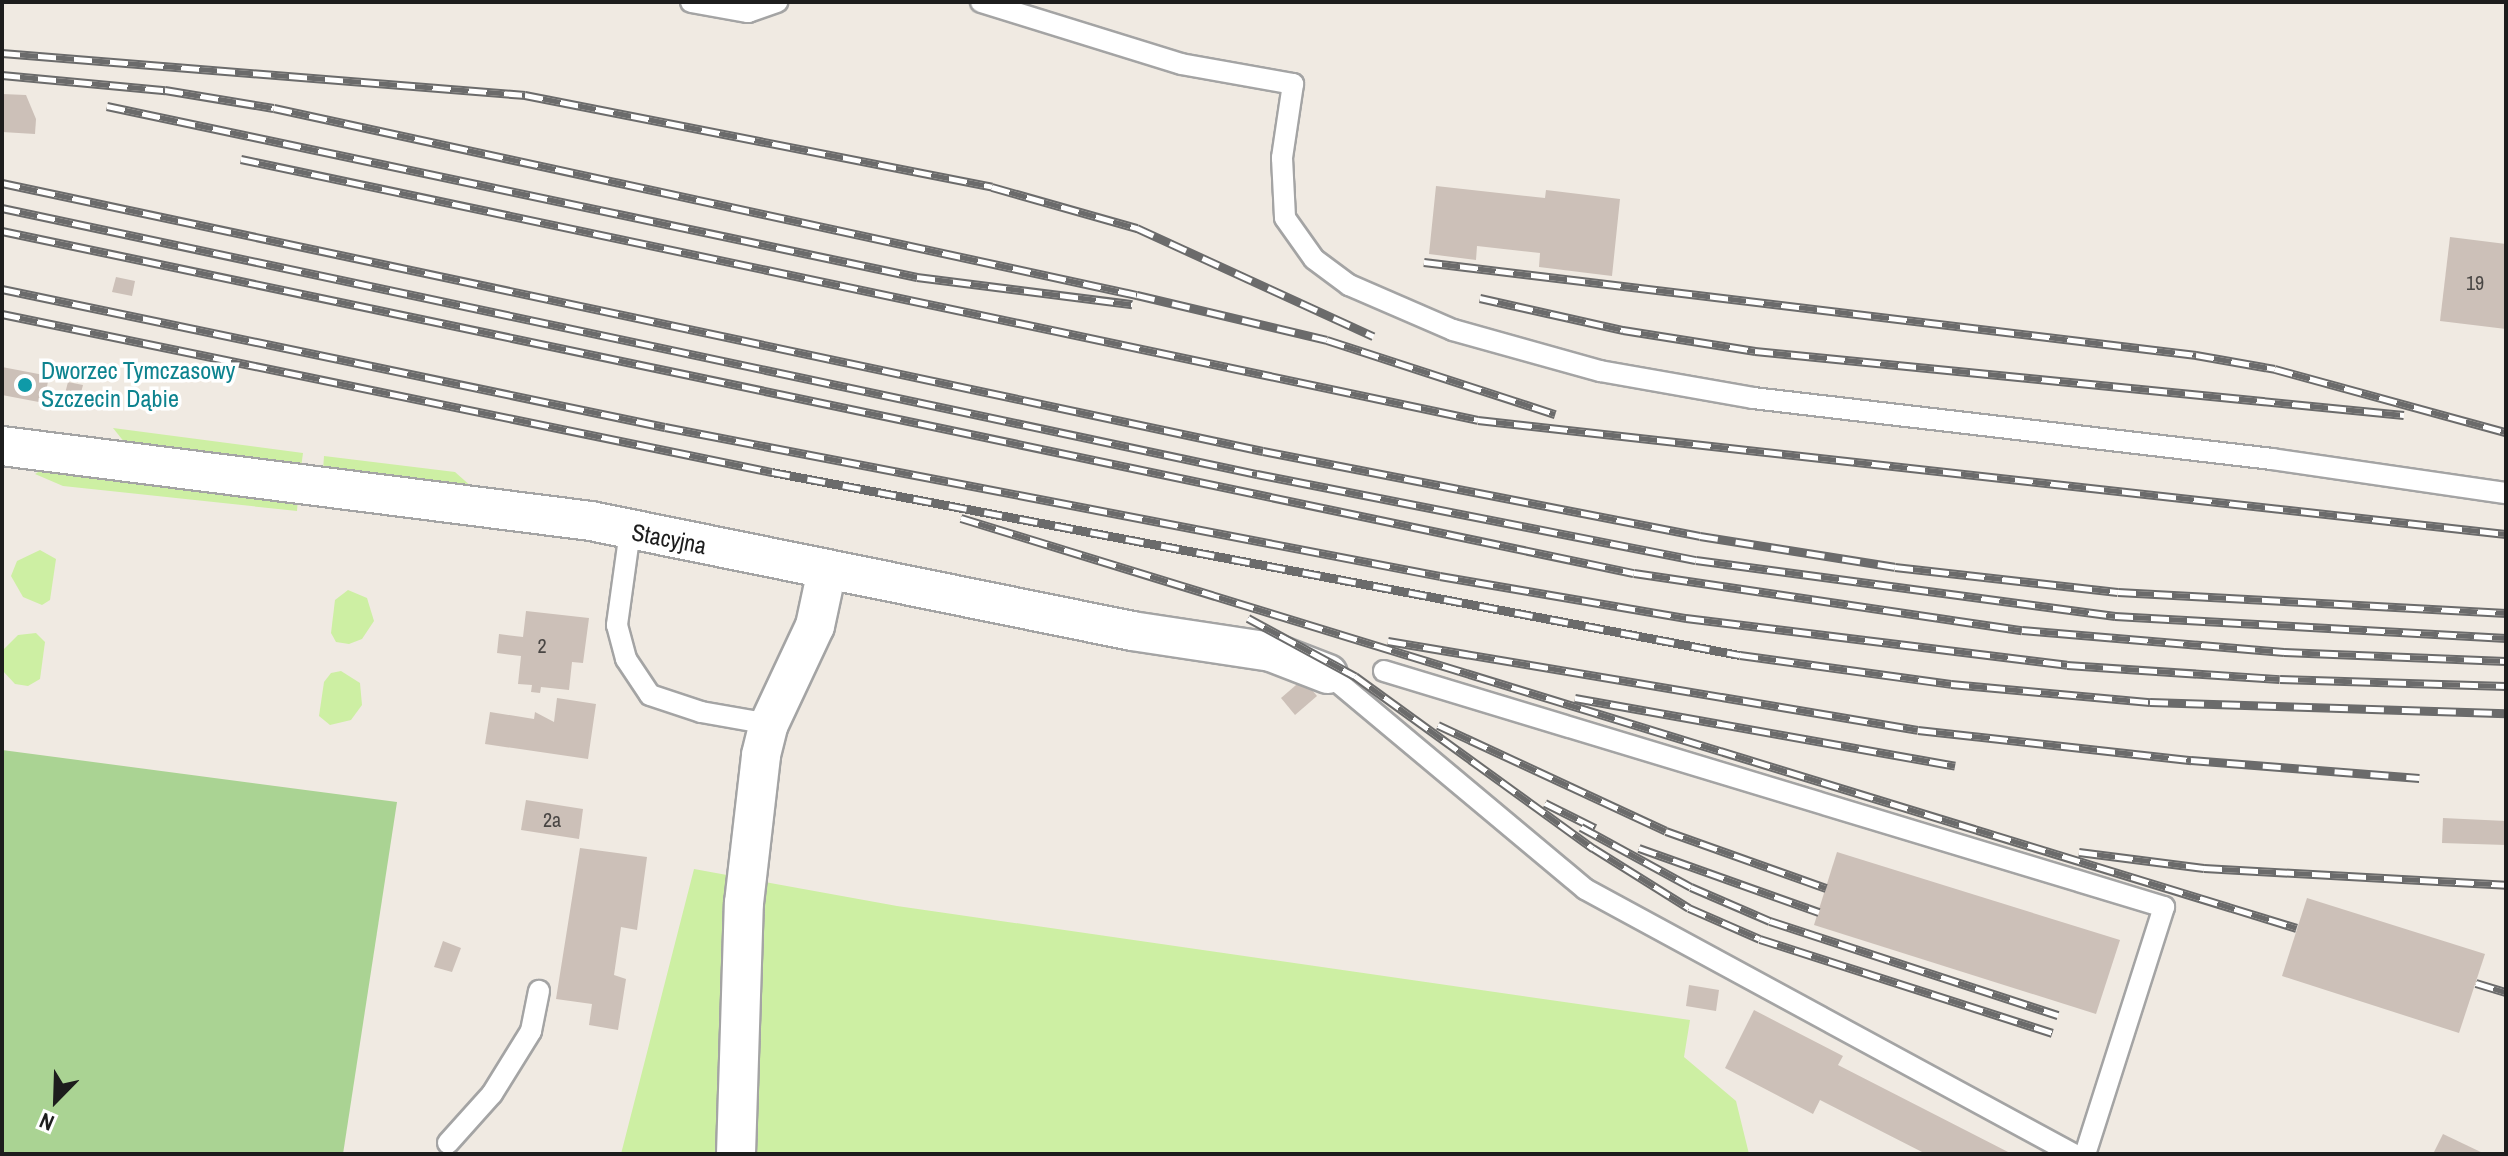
<!DOCTYPE html>
<meta charset="utf-8">
<style>
body{margin:0}
#map{position:relative;width:2508px;height:1156px;overflow:hidden;background:#f0eae2;font-family:"Archivo Narrow",sans-serif}
div>[style]{position:absolute}
.grass>*{inset:0;background:#cdefa3}
.forest>*{inset:0;background:#aad393}
.building>*{inset:0;background:#ccc0b8}
.roads{filter:drop-shadow(2px 0 #a4a4a4) drop-shadow(-2px 0 #a4a4a4) drop-shadow(0 2px #a4a4a4) drop-shadow(0 -2px #a4a4a4)}
.service>*{height:20px;margin:-10px;padding:0 10px;transform-origin:10px;border-radius:10px;background:#fff}
.minor>*{height:38px;margin:-19px;padding:0 19px;transform-origin:19px;border-radius:19px;background:#fff}
.rail>*{height:9px;margin-top:-4.5px;transform-origin:0;background:repeating-linear-gradient(90deg,#fff 0 18px,#6b6b6b 0 36px);box-sizing:border-box;border-block:2px solid #6b6b6b}
.dots>*{width:22px;height:22px;translate:-50% -50%;box-sizing:border-box;border:4px solid #fff;border-radius:50%}
span{translate:-50% -50%;white-space:nowrap;text-align:center;line-height:1.15;-webkit-text-stroke:7px #fff;paint-order:stroke}
.number-label{font-size:20px;color:#494644}
.number-label span{-webkit-text-stroke-width:0}
.culture-label{font-size:24px;color:#0d838f}
.left{translate:0 -50%;text-align:left}
.street-label{font-size:24px;color:#1d1d1d}
.frame{position:absolute;inset:0;border:4px solid #1d1d1d;pointer-events:none}
.north{position:absolute;left:16px;top:1060px;width:80px;height:80px;-webkit-text-stroke:6px #fff;paint-order:stroke;rotate:203deg;font-size:22px;font-weight:700;line-height:32px;text-align:center;color:#1d1d1d}
.north::after{content:'';display:block;margin:auto;width:28px;height:36px;background:#1d1d1d;clip-path:polygon(50% 0,100% 100%,50% 72%,0 100%)}
</style>
<div id="map">
<div class="grass">
<i style="clip-path:polygon(113px 428px,303px 453px,301px 468px,129px 448px)"></i>
<i style="clip-path:polygon(324px 456px,455px 472px,473px 488px,323px 470px)"></i>
<i style="clip-path:polygon(43px 469px,298px 498px,297px 511px,63px 486px,35px 474px)"></i>
<i style="clip-path:polygon(40px 550px,56px 559px,50px 600px,42px 605px,23px 597px,11px 576px,17px 561px)"></i>
<i style="clip-path:polygon(348px 590px,367px 598px,374px 621px,362px 639px,349px 644px,336px 642px,331px 633px,335px 600px)"></i>
<i style="clip-path:polygon(36px 633px,45px 642px,40px 679px,28px 686px,15px 684px,2px 670px,2px 651px,18px 635px)"></i>
<i style="clip-path:polygon(341px 671px,360px 683px,362px 705px,351px 720px,330px 725px,319px 716px,324px 682px,331px 673px)"></i>
<i style="clip-path:polygon(694px 869px,897px 906px,1690px 1020px,1684px 1057px,1736px 1101px,1749px 1154px,621px 1154px)"></i>
</div>
<div class="forest">
<i style="clip-path:polygon(2px 750px,397px 802px,343px 1154px,2px 1154px)"></i>
</div>
<div class="building">
<i style="clip-path:polygon(2px 94px,26px 95px,36px 119px,35px 134px,2px 132px)"></i>
<i style="clip-path:polygon(1436px 186px,1545px 198px,1546px 190px,1620px 199px,1612px 276px,1539px 267px,1540px 253px,1477px 246px,1476px 260px,1429px 254px)"></i>
<i style="clip-path:polygon(2450px 237px,2506px 244px,2506px 329px,2440px 321px)"></i>
<i style="clip-path:polygon(116px 277px,135px 281px,132px 296px,112px 292px)"></i>
<i style="clip-path:polygon(2px 367px,49px 376px,44px 403px,2px 395px)"></i>
<i style="clip-path:polygon(68px 382px,83px 385px,78px 404px,63px 401px)"></i>
<i style="clip-path:polygon(526px 611px,589px 618px,583px 663px,572px 662px,569px 690px,541px 687px,540px 693px,531px 692px,532px 685px,518px 684px,521px 656px,497px 653px,499px 634px,523px 637px)"></i>
<i style="clip-path:polygon(1303px 679px,1317px 696px,1295px 715px,1281px 698px)"></i>
<i style="clip-path:polygon(557px 698px,596px 704px,588px 759px,485px 744px,490px 712px,534px 719px,535px 712px,554px 722px)"></i>
<i style="clip-path:polygon(526px 800px,583px 809px,579px 839px,521px 830px)"></i>
<i style="clip-path:polygon(2443px 818px,2506px 821px,2506px 845px,2442px 843px)"></i>
<i style="clip-path:polygon(580px 848px,647px 857px,637px 930px,621px 927px,614px 975px,626px 979px,618px 1030px,589px 1025px,592px 1004px,556px 999px)"></i>
<i style="clip-path:polygon(1837px 852px,2120px 940px,2096px 1014px,1814px 925px)"></i>
<i style="clip-path:polygon(2307px 898px,2485px 954px,2459px 1033px,2282px 976px)"></i>
<i style="clip-path:polygon(443px 941px,461px 948px,452px 972px,434px 967px)"></i>
<i style="clip-path:polygon(1689px 985px,1719px 990px,1716px 1011px,1686px 1006px)"></i>
<i style="clip-path:polygon(1754px 1010px,1843px 1056px,1838px 1065px,2012px 1154px,1926px 1154px,1820px 1100px,1813px 1114px,1725px 1068px)"></i>
<i style="clip-path:polygon(2443px 1134px,2485px 1154px,2433px 1154px)"></i>
</div>
<div class="roads">
<div class="service">
<i style="left:691px;top:2px;width:58px;rotate:10deg"></i>
<i style="left:748px;top:12px;width:31px;rotate:-19deg"></i>
<i style="left:981px;top:2px;width:209px;rotate:17.2deg"></i>
<i style="left:1181px;top:64px;width:114px;rotate:10.1deg"></i>
<i style="left:1293px;top:84px;width:75px;rotate:98.5deg"></i>
<i style="left:1282px;top:158px;width:60px;rotate:87.1deg"></i>
<i style="left:1285px;top:218px;width:50px;rotate:54.7deg"></i>
<i style="left:1314px;top:259px;width:44px;rotate:36.6deg"></i>
<i style="left:1349px;top:285px;width:113px;rotate:23.4deg"></i>
<i style="left:1453px;top:330px;width:153px;rotate:15.6deg"></i>
<i style="left:1600px;top:371px;width:155px;rotate:10deg"></i>
<i style="left:1753px;top:398px;width:523px;rotate:6.7deg"></i>
<i style="left:2272px;top:459px;width:236px;rotate:8.3deg"></i>
<i style="left:630px;top:531px;width:95px;rotate:97.9deg"></i>
<i style="left:617px;top:625px;width:35px;rotate:75deg"></i>
<i style="left:626px;top:659px;width:43px;rotate:56.3deg"></i>
<i style="left:650px;top:695px;width:54px;rotate:18.4deg"></i>
<i style="left:701px;top:712px;width:69px;rotate:10deg"></i>
<i style="left:1384px;top:671px;width:815px;rotate:16.83deg"></i>
<i style="left:2164px;top:907px;width:259px;rotate:107.7deg"></i>
<i style="left:1328px;top:674px;width:335px;rotate:39.9deg"></i>
<i style="left:1585px;top:889px;width:555px;rotate:28.5deg"></i>
<i style="left:448px;top:1143px;width:66px;rotate:-48.1deg"></i>
<i style="left:492px;top:1094px;width:74px;rotate:-58.2deg"></i>
<i style="left:531px;top:1031px;width:41px;rotate:-78.7deg"></i>
</div>
<div class="minor">
<i style="left:2px;top:446px;width:594px;rotate:7.26deg"></i>
<i style="left:591px;top:521px;width:552px;rotate:11.49deg"></i>
<i style="left:1132px;top:631px;width:141px;rotate:8.6deg"></i>
<i style="left:1271px;top:652px;width:61px;rotate:21.1deg"></i>
<i style="left:736px;top:1154px;width:251px;rotate:-88.2deg"></i>
<i style="left:744px;top:903px;width:149px;rotate:-83.4deg"></i>
<i style="left:761px;top:755px;width:32px;rotate:-76deg"></i>
<i style="left:769px;top:724px;width:108px;rotate:-64.9deg"></i>
<i style="left:815px;top:626px;width:57px;rotate:-77.9deg"></i>
</div>
</div>
<div class="rail">
<i style="left:2px;top:53px;width:525px;rotate:4.59deg"></i>
<i style="left:525px;top:95px;width:476px;rotate:11.1deg"></i>
<i style="left:992px;top:187px;width:151px;rotate:15.8deg"></i>
<i style="left:1137px;top:228px;width:260px;rotate:24.6deg"></i>
<i style="left:2px;top:75px;width:164px;rotate:5.3deg"></i>
<i style="left:165px;top:90px;width:110px;rotate:9.4deg"></i>
<i style="left:274px;top:108px;width:883px;rotate:12.23deg"></i>
<i style="left:1137px;top:295px;width:195px;rotate:13.3deg"></i>
<i style="left:1327px;top:340px;width:240px;rotate:18deg"></i>
<i style="left:107px;top:106px;width:828px;rotate:11.92deg"></i>
<i style="left:917px;top:277px;width:217px;rotate:7.2deg"></i>
<i style="left:241px;top:159px;width:1264px;rotate:11.91deg"></i>
<i style="left:1478px;top:420px;width:1034px;rotate:6.33deg"></i>
<i style="left:2px;top:183px;width:1289px;rotate:12deg"></i>
<i style="left:1263px;top:451px;width:445px;rotate:11deg"></i>
<i style="left:1700px;top:536px;width:197px;rotate:9deg"></i>
<i style="left:1895px;top:567px;width:224px;rotate:6.4deg"></i>
<i style="left:2118px;top:592px;width:389px;rotate:3.1deg"></i>
<i style="left:2px;top:208px;width:1283px;rotate:11.97deg"></i>
<i style="left:1257px;top:474px;width:447px;rotate:11.1deg"></i>
<i style="left:1696px;top:560px;width:423px;rotate:7.6deg"></i>
<i style="left:2115px;top:616px;width:392px;rotate:3.2deg"></i>
<i style="left:2px;top:231px;width:1667px;rotate:11.84deg"></i>
<i style="left:1634px;top:573px;width:392px;rotate:8.4deg"></i>
<i style="left:2022px;top:630px;width:263px;rotate:4.8deg"></i>
<i style="left:2284px;top:652px;width:222px;rotate:2.3deg"></i>
<i style="left:1424px;top:262px;width:778px;rotate:6.87deg"></i>
<i style="left:2196px;top:355px;width:80px;rotate:10deg"></i>
<i style="left:2275px;top:369px;width:239px;rotate:15.3deg"></i>
<i style="left:2px;top:289px;width:677px;rotate:11.76deg"></i>
<i style="left:665px;top:427px;width:789px;rotate:10.88deg"></i>
<i style="left:1440px;top:576px;width:250px;rotate:9.7deg"></i>
<i style="left:1686px;top:618px;width:384px;rotate:7deg"></i>
<i style="left:2067px;top:665px;width:213px;rotate:3.8deg"></i>
<i style="left:2280px;top:679px;width:226px;rotate:1.8deg"></i>
<i style="left:1480px;top:298px;width:147px;rotate:12.6deg"></i>
<i style="left:1623px;top:330px;width:134px;rotate:9deg"></i>
<i style="left:1755px;top:351px;width:652px;rotate:5.63deg"></i>
<i style="left:2px;top:314px;width:786px;rotate:11.6deg"></i>
<i style="left:772px;top:472px;width:985px;rotate:10.71deg"></i>
<i style="left:1740px;top:655px;width:213px;rotate:7.8deg"></i>
<i style="left:1951px;top:684px;width:200px;rotate:5.2deg"></i>
<i style="left:2150px;top:702px;width:356px;rotate:1.8deg"></i>
<i style="left:961px;top:518px;width:1397px;rotate:17.06deg"></i>
<i style="left:1248px;top:618px;width:122px;rotate:28.5deg"></i>
<i style="left:1355px;top:676px;width:294px;rotate:35.9deg"></i>
<i style="left:1593px;top:848px;width:113px;rotate:32deg"></i>
<i style="left:1689px;top:908px;width:77px;rotate:23.6deg"></i>
<i style="left:1760px;top:939px;width:307px;rotate:17.8deg"></i>
<i style="left:1388px;top:641px;width:537px;rotate:9.53deg"></i>
<i style="left:1918px;top:730px;width:275px;rotate:6.3deg"></i>
<i style="left:2191px;top:760px;width:229px;rotate:4.5deg"></i>
<i style="left:1575px;top:698px;width:386px;rotate:10.1deg"></i>
<i style="left:1438px;top:725px;width:251px;rotate:24.9deg"></i>
<i style="left:1666px;top:831px;width:170px;rotate:19.6deg"></i>
<i style="left:1545px;top:803px;width:56px;rotate:26.6deg"></i>
<i style="left:1581px;top:827px;width:125px;rotate:28.6deg"></i>
<i style="left:1691px;top:887px;width:86px;rotate:23.3deg"></i>
<i style="left:1770px;top:921px;width:303px;rotate:18.1deg"></i>
<i style="left:1639px;top:848px;width:191px;rotate:19.6deg"></i>
<i style="left:2079px;top:852px;width:126px;rotate:7.3deg"></i>
<i style="left:2204px;top:868px;width:302px;rotate:3.2deg"></i>
<i style="left:2476px;top:983px;width:31px;rotate:17deg"></i>
</div>
<div class="dots">
<i style="left:25px;top:385px;background:#0f9aa8"></i>
</div>
<div class="number-label">
<span style="left:2475px;top:282px">19</span>
<span style="left:542px;top:645px">2</span>
<span style="left:552px;top:819px">2a</span>
</div>
<div class="culture-label">
<span class="left" style="left:41px;top:385px">Dworzec Tymczasowy<br>Szczecin Dąbie</span>
</div>
<div class="street-label">
<span style="left:669px;top:539px;rotate:11deg">Stacyjna</span>
</div>
<div class="frame"></div>
<div class="north">N</div>
</div>
